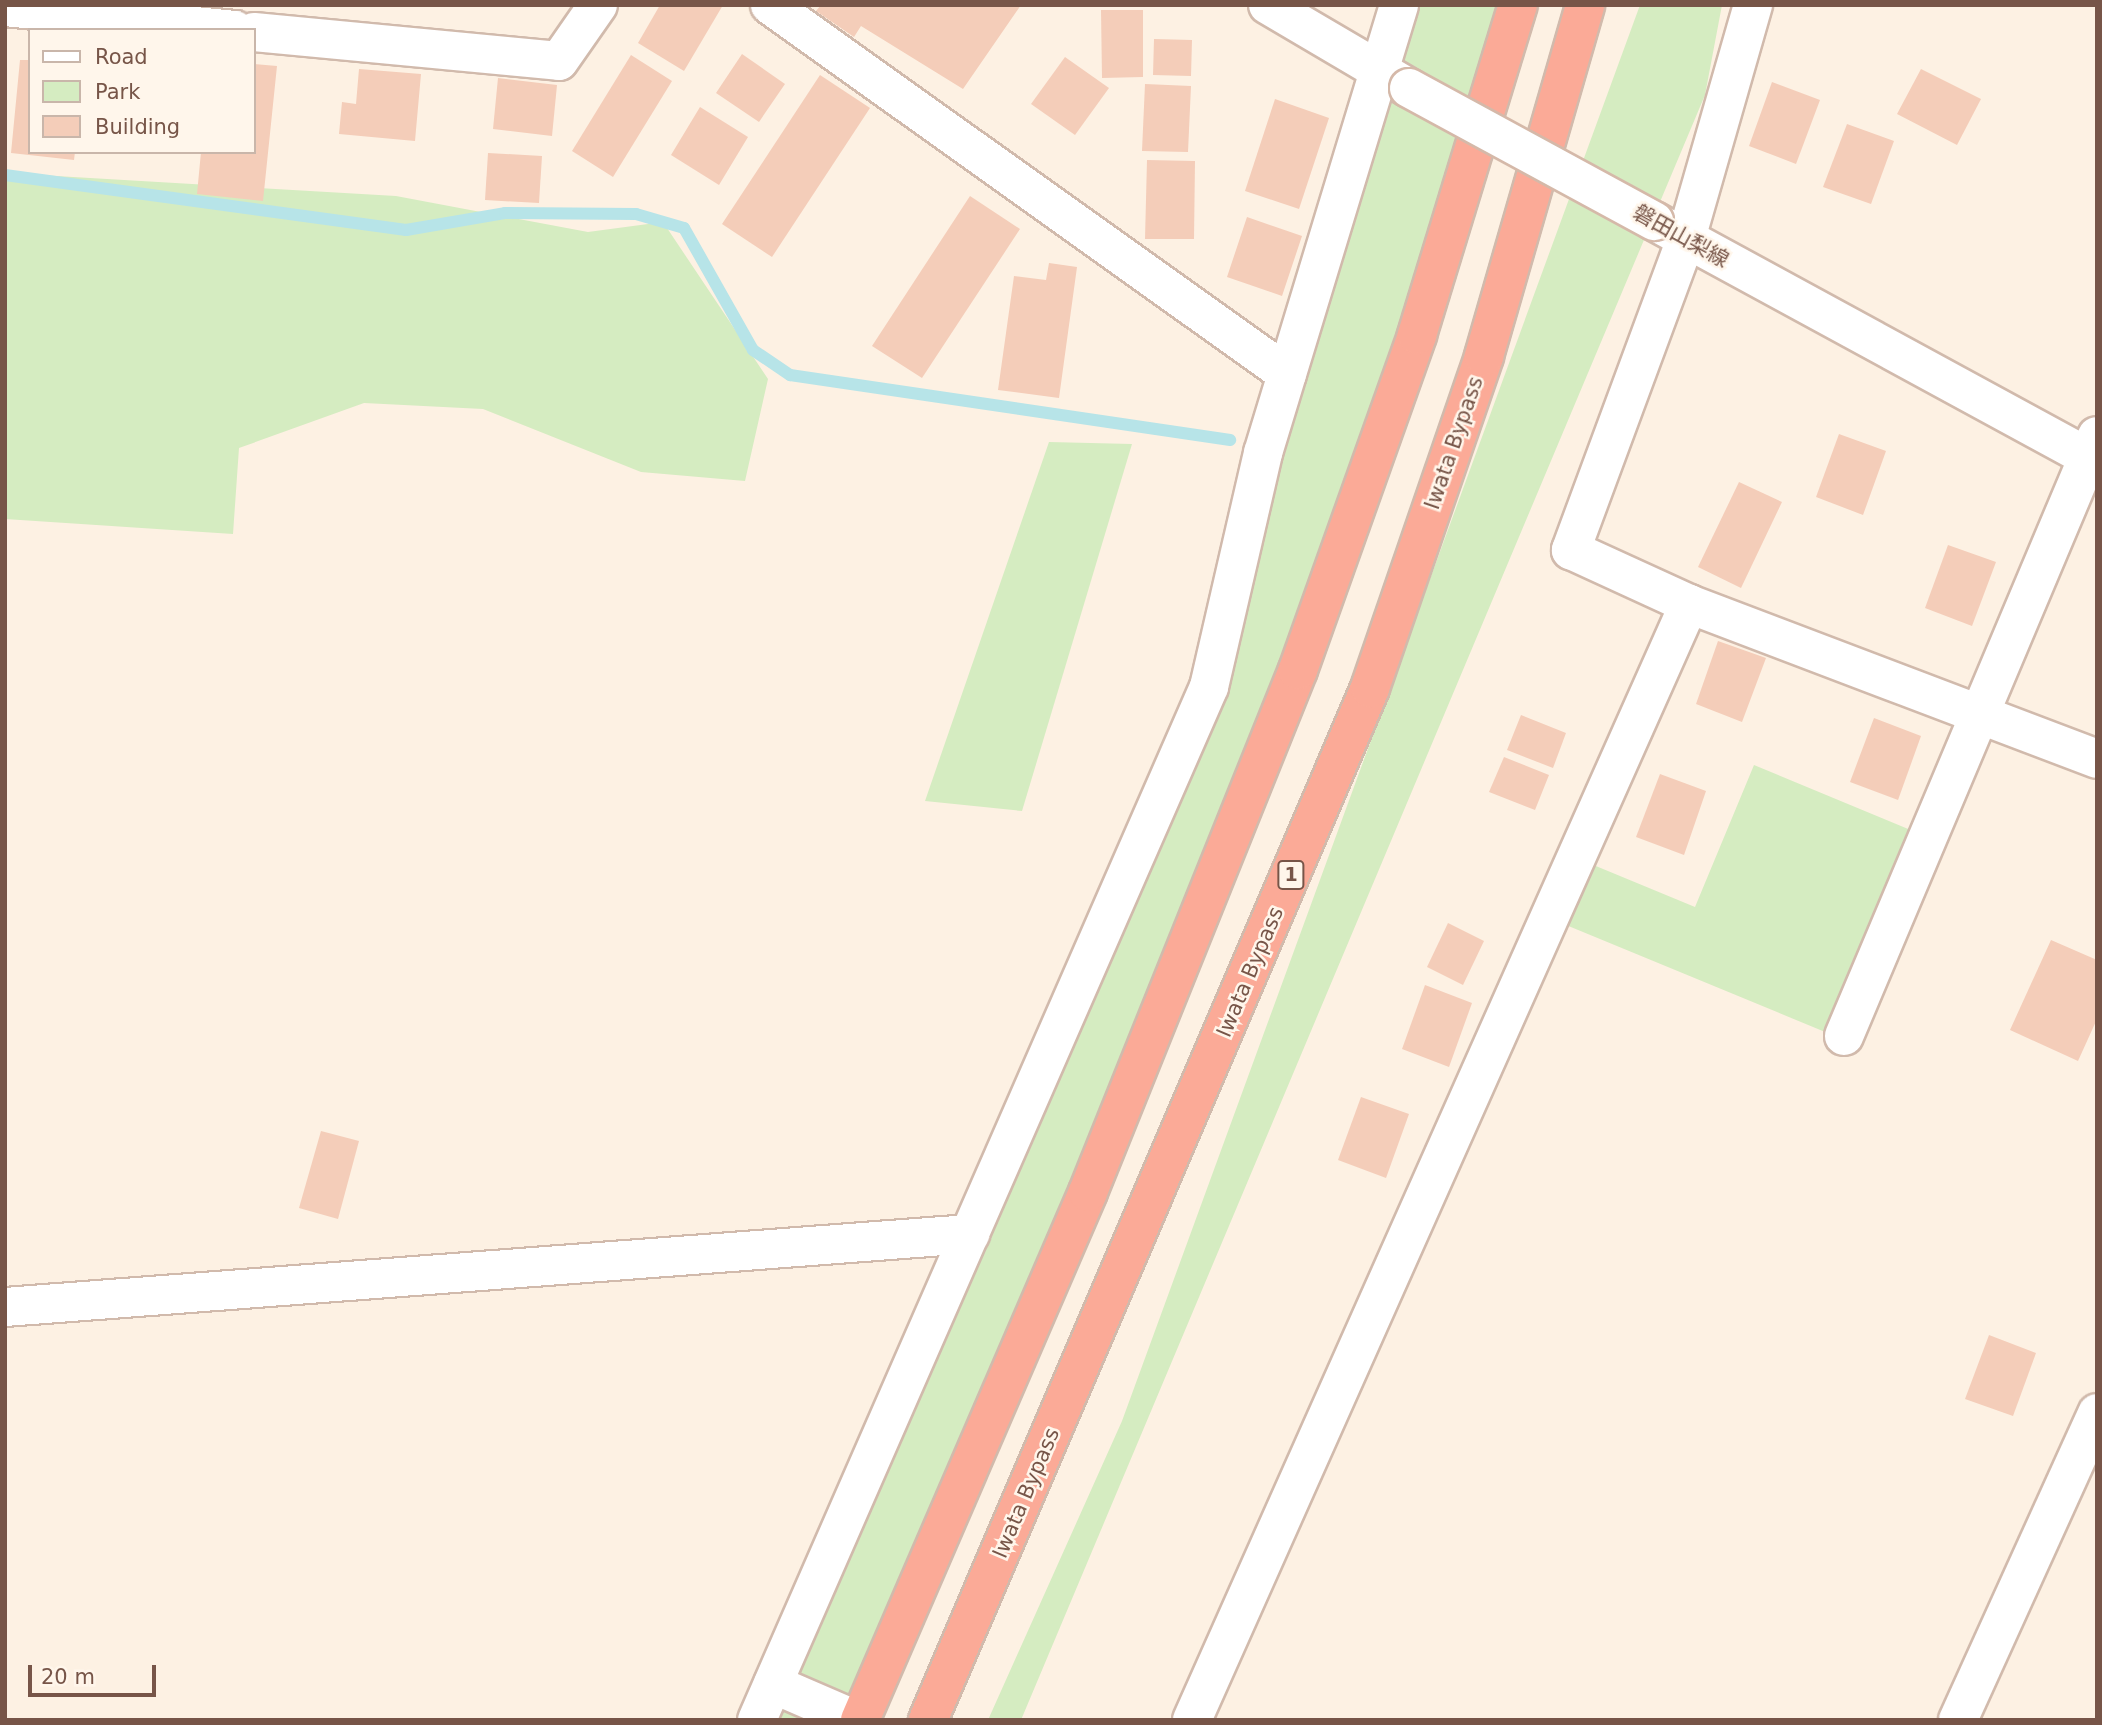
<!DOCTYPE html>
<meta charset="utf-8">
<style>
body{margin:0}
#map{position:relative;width:2102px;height:1725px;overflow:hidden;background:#fdf1e3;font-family:"DejaVu Sans","Noto Sans JP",sans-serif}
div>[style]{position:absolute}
.green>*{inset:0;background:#d5ecc1}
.stream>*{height:12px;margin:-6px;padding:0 6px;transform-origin:6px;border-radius:6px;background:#b7e4e8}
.building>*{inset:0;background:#f4cdb9}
.roads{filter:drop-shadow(2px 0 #d1baac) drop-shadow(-2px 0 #d1baac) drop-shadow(0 2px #d1baac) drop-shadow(0 -2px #d1baac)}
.street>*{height:38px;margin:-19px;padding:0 19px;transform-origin:19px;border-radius:19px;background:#fff}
.secondary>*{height:38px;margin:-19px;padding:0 19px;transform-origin:19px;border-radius:19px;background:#fff}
.highway>*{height:38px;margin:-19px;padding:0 19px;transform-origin:19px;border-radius:19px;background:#fbaa97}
.bridges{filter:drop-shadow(2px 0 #d5b9a9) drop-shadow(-2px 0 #d5b9a9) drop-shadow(0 2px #d5b9a9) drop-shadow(0 -2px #d5b9a9)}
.secondary-bridge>*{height:38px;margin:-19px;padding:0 19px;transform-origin:19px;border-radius:19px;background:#fff}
span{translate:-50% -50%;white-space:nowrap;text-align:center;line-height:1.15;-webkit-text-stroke:5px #fff6eb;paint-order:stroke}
.shield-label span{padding:2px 5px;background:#fff6eb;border:2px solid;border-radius:5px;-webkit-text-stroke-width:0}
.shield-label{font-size:19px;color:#775548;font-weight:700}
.street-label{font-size:21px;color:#775548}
.frame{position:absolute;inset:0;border:7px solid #775548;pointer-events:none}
.legend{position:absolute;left:28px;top:28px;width:228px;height:126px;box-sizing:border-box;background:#fff6eb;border:2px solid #c9b6aa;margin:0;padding:9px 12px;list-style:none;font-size:21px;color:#775548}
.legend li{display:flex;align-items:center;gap:14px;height:35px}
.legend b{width:35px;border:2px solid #c9b6aa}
.scale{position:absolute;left:28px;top:1665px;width:128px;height:32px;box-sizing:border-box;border:4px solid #775548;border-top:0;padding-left:9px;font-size:21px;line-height:24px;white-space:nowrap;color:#775548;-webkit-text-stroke:5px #fff6eb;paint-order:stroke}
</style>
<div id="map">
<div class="green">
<i style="clip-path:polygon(1398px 5px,1517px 5px,1264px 753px,860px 1720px,757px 1720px,1143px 838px)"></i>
<i style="clip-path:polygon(1640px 5px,1722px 5px,1705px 95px,1021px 1720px,988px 1720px,1122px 1421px)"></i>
<i style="clip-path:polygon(5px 173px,396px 196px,588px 232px,663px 222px,768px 379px,745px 481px,641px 472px,483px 409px,364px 403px,239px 448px,233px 534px,5px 519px)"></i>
<i style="clip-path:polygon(1049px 442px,1132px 444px,1022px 811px,925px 801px)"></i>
<i style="clip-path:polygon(1754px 765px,1913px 831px,1830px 1034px,1566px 925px,1591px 864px,1695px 907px)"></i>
</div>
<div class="stream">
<i style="left:5px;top:175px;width:405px;rotate:7.8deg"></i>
<i style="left:406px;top:230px;width:100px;rotate:-9.7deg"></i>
<i style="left:505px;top:213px;width:131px;rotate:0.4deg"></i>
<i style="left:636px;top:214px;width:50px;rotate:16.3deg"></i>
<i style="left:684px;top:228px;width:140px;rotate:60.5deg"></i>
<i style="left:753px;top:350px;width:45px;rotate:34deg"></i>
<i style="left:790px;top:375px;width:445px;rotate:8.4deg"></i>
</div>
<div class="building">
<i style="clip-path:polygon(660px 5px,723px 5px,684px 71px,638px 43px)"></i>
<i style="clip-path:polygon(821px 5px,1021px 5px,963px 89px,861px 26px,854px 37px,816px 11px)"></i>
<i style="clip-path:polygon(1101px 10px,1143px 10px,1143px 77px,1102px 78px)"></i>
<i style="clip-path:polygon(1154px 39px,1192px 40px,1191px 76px,1153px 75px)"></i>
<i style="clip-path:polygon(742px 54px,785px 84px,759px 122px,716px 93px)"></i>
<i style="clip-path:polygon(631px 55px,672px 81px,613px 177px,572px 151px)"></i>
<i style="clip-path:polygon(1065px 57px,1109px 88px,1075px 135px,1031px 104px)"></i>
<i style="clip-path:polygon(20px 60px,30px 60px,30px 152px,75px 152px,74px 160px,11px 153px)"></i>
<i style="clip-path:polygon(254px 64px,277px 66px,263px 201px,197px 194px,201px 152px,254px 152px)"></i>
<i style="clip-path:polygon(359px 69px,421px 74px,415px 141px,339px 134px,342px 102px,356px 104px)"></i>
<i style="clip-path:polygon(1921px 69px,1981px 99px,1957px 145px,1897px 114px)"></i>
<i style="clip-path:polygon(820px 75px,870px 108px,772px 257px,722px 224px)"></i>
<i style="clip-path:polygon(498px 78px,557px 85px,552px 136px,493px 129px)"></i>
<i style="clip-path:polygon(1772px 82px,1820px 100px,1796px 164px,1749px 146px)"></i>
<i style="clip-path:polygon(1145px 84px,1191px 86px,1188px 152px,1142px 151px)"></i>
<i style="clip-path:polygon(1275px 99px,1329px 118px,1299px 209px,1245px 191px)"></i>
<i style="clip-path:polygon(700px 107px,748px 137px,719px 185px,671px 155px)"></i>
<i style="clip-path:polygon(1847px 124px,1894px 141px,1871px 204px,1823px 187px)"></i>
<i style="clip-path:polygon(488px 153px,542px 156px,539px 203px,485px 200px)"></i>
<i style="clip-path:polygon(1147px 160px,1195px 161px,1194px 239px,1145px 239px)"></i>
<i style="clip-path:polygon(970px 196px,1020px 229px,922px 378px,872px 346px)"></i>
<i style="clip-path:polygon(1247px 217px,1302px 236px,1282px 296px,1227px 277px)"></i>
<i style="clip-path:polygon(1049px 263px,1077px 267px,1059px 398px,998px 390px,1014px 276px,1046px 280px)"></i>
<i style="clip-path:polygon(1839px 434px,1886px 451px,1863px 515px,1816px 497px)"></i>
<i style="clip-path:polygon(1739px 482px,1782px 502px,1741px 588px,1698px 567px)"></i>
<i style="clip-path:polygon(1948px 545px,1996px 562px,1972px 626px,1925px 608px)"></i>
<i style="clip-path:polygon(1718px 641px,1766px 658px,1742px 722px,1696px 704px)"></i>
<i style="clip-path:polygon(1521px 715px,1566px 733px,1553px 768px,1507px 750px)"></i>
<i style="clip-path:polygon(1874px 718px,1921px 736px,1898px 800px,1850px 782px)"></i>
<i style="clip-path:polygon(1504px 757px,1549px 775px,1535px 810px,1489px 792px)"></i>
<i style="clip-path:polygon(1660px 774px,1706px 791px,1684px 855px,1636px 837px)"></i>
<i style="clip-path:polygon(1448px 923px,1484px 941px,1463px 985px,1427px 967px)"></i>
<i style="clip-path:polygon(2051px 940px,2097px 960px,2097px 1019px,2078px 1061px,2010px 1030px)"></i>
<i style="clip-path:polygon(1425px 985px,1472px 1003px,1449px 1067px,1402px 1049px)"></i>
<i style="clip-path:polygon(1361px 1097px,1409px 1114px,1386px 1178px,1338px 1160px)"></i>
<i style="clip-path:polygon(321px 1131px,359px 1141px,338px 1219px,299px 1208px)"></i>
<i style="clip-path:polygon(1989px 1335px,2036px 1353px,2013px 1416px,1965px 1399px)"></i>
</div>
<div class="roads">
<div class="street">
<i style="left:770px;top:5px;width:635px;rotate:35.52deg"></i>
<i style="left:1753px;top:5px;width:243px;rotate:106deg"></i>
<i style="left:1686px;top:239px;width:332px;rotate:110.3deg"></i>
<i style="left:1571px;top:550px;width:130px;rotate:24.6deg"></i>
<i style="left:1689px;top:604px;width:436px;rotate:20.8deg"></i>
<i style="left:5px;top:7px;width:231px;rotate:5.7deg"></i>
<i style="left:254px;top:32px;width:306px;rotate:5.4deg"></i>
<i style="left:559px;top:61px;width:68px;rotate:-55.1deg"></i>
<i style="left:1844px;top:1036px;width:651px;rotate:-67.14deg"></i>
<i style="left:5px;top:1307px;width:968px;rotate:-4.33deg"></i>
<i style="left:773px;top:1684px;width:90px;rotate:23.4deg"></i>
<i style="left:757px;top:1720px;width:1128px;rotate:-66.37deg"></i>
<i style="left:1209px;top:687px;width:240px;rotate:-77deg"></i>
<i style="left:1263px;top:453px;width:468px;rotate:-73.1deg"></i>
<i style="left:1192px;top:1720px;width:1222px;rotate:-65.99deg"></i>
<i style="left:1958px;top:1720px;width:337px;rotate:-65.6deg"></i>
</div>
<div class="secondary">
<i style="left:1268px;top:5px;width:164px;rotate:30.5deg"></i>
<i style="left:1654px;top:221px;width:504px;rotate:28.55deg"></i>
</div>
<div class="highway">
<i style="left:860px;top:1720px;width:575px;rotate:-66.64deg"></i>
<i style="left:1088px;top:1192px;width:563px;rotate:-68.09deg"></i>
<i style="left:1298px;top:670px;width:356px;rotate:-70.4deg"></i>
<i style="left:1417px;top:335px;width:345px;rotate:-73deg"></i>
<i style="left:928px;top:1720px;width:1123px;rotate:-66.81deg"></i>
<i style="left:1370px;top:688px;width:351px;rotate:-71deg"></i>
<i style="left:1484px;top:356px;width:365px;rotate:-73.9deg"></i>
</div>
</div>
<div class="bridges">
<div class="secondary-bridge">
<i style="left:1409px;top:88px;width:279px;rotate:28.5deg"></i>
</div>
</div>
<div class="shield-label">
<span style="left:1291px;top:875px">1</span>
</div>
<div class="street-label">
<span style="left:1681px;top:236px;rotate:29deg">磐田山梨線</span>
<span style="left:1454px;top:443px;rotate:-71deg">Iwata Bypass</span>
<span style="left:1250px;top:972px;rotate:-67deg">Iwata Bypass</span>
<span style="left:1026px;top:1493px;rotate:-67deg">Iwata Bypass</span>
</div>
<div class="frame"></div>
<ul class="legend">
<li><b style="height:9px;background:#fff"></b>Road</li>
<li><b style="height:19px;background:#d5ecc1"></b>Park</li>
<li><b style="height:19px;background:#f4cdb9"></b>Building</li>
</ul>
<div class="scale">20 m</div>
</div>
